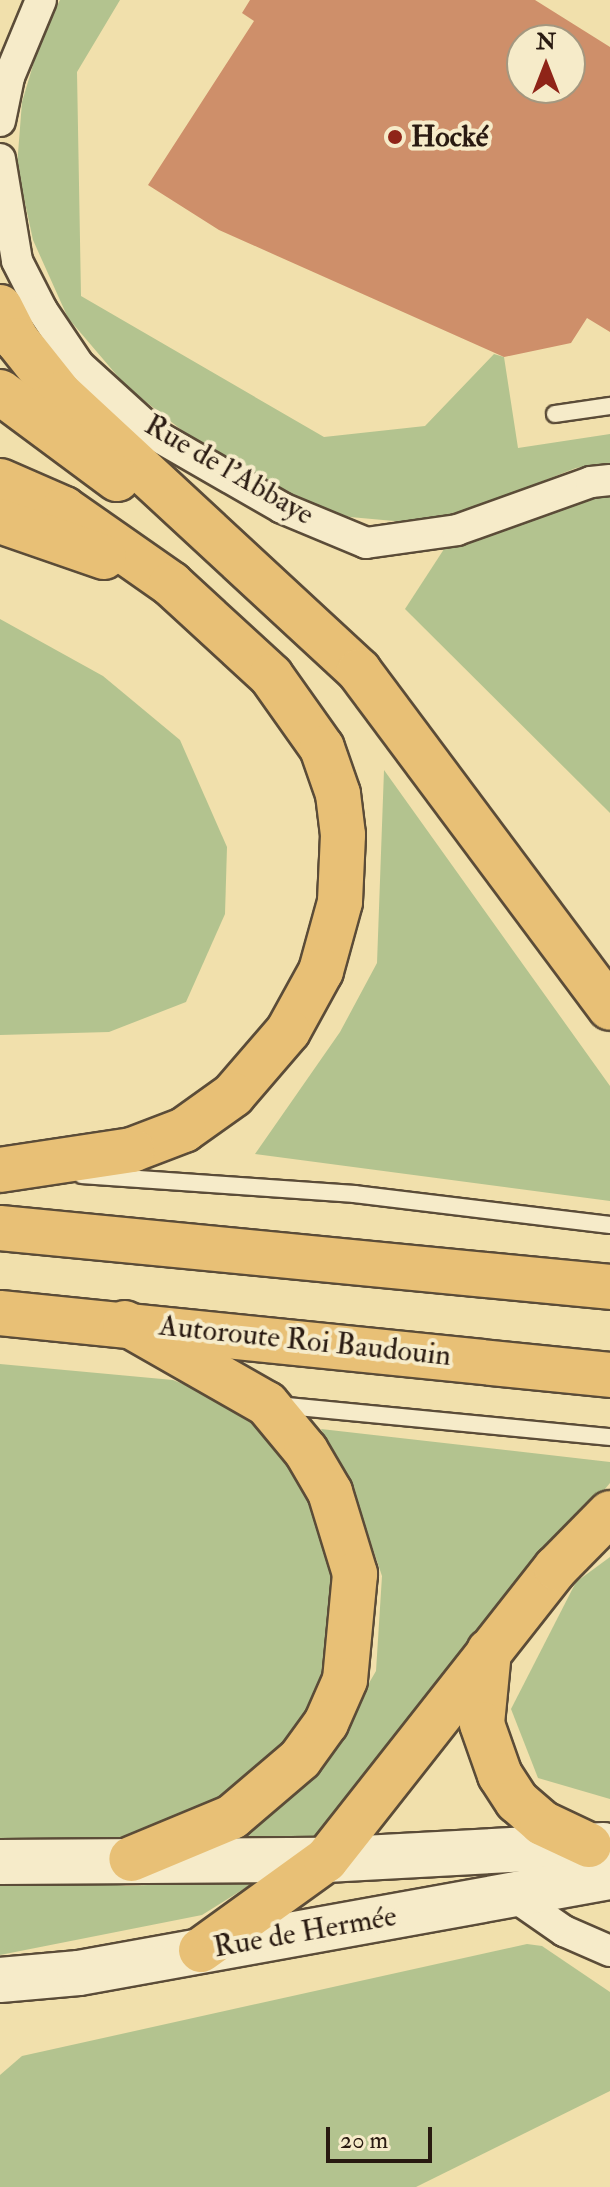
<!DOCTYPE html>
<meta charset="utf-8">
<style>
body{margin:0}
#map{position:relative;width:610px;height:2187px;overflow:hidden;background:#f1e0ac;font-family:"IM FELL Double Pica",serif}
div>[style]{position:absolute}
.green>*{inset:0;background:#b3c38f}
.building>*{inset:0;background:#ce8f6a}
.roads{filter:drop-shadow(2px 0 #5b4c38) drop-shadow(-2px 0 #5b4c38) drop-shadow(0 2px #5b4c38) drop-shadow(0 -2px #5b4c38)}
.lane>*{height:16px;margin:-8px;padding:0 8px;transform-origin:8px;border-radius:8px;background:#f6ebc9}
.street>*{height:30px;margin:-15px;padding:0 15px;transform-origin:15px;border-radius:15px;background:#f6ebc9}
.secondary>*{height:44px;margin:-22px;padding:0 22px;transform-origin:22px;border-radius:22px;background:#f6ebc9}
.highway>*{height:44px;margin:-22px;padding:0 22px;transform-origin:22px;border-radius:22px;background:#e8c076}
.dots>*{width:22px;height:22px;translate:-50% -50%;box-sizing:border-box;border:4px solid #f6ebc9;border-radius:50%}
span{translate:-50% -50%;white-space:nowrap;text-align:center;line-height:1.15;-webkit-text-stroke:8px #f6ebc9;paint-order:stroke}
.poi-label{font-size:30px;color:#291a11;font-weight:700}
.left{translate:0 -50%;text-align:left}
.street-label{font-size:30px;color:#291a11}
.north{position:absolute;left:506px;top:24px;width:80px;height:80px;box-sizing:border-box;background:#f6ebc9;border:2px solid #a4977f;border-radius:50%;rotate:0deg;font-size:22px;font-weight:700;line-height:32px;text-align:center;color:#291a11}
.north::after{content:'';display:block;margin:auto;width:28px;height:36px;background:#8f2418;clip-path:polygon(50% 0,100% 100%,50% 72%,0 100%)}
.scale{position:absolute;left:326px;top:2127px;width:106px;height:36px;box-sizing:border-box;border:4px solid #291a11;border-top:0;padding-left:10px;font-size:24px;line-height:28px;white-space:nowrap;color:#291a11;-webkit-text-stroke:6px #f6ebc9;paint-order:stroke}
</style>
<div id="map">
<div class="green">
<i style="clip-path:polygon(60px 0,120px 0,77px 72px,81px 296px,324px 437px,425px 426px,494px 354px,504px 357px,518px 448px,610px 434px,610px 463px,576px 468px,462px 513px,405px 522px,350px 517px,301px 504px,203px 447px,126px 386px,68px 318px,33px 240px,17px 166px,22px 102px,42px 35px)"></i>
<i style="clip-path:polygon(610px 493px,610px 813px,405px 609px,446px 546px,590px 494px)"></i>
<i style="clip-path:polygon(0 619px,103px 676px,180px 740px,227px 847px,225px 914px,186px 1002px,109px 1032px,0 1035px)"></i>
<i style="clip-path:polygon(384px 770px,610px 1086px,610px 1201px,255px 1154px,340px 1032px,377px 963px)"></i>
<i style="clip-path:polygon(0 1364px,173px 1380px,247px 1410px,298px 1460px,334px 1566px,325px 1668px,307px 1717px,264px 1773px,205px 1811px,131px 1836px,0 1847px)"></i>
<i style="clip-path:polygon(321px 1429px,610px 1462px,610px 1483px,352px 1792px,322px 1840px,233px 1846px,315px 1776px,376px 1671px,382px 1576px,354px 1492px)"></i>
<i style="clip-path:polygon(610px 1557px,610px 1799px,538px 1778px,511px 1709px,576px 1582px)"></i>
<i style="clip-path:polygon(55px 1878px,126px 1886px,258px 1880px,202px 1915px,0 1955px,0 1879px)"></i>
<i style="clip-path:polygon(527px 1944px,542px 1946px,610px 1992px,610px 2091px,416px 2187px,0 2187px,0 2075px,22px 2056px)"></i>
</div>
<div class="building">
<i style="clip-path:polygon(evenodd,250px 0,535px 0,610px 47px,610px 332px,587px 318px,571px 343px,504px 357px,219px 230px,148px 185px,254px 21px,242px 13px,250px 0,522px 40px,570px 40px,570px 88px,522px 88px,522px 40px)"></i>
</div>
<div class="roads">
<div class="lane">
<i style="left:555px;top:414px;width:56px;rotate:-8.3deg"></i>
<i style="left:82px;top:1175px;width:273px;rotate:4deg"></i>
<i style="left:354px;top:1194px;width:258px;rotate:6.9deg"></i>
<i style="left:277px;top:1405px;width:335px;rotate:5.5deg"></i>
</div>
<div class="street">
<i style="left:0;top:121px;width:45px;rotate:-78.4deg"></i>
<i style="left:9px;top:77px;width:83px;rotate:-67.4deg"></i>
<i style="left:0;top:159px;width:103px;rotate:80.5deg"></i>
<i style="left:17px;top:261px;width:55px;rotate:63deg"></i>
<i style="left:42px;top:310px;width:66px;rotate:56.1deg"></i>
<i style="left:79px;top:365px;width:105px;rotate:42.3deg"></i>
<i style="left:157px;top:436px;width:144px;rotate:29.9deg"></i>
<i style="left:282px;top:508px;width:91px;rotate:22.6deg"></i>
<i style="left:366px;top:543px;width:92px;rotate:-8.1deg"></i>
<i style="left:457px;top:530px;width:142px;rotate:-19.7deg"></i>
<i style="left:591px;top:482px;width:19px;rotate:-6deg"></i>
<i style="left:515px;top:1897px;width:60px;rotate:34.8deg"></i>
<i style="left:564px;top:1931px;width:50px;rotate:23.5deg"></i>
</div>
<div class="secondary">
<i style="left:0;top:1862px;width:326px;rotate:-0.4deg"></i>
<i style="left:326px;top:1860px;width:278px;rotate:-3.1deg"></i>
<i style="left:0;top:1980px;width:79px;rotate:-5.1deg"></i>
<i style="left:79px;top:1973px;width:540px;rotate:-10.25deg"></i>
</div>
<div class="highway">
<i style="left:0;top:307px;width:37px;rotate:63deg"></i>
<i style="left:17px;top:340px;width:69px;rotate:51.5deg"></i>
<i style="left:60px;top:394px;width:408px;rotate:42.8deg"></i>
<i style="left:359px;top:671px;width:420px;rotate:53.3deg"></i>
<i style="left:0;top:392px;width:146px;rotate:36.6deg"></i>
<i style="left:0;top:481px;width:70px;rotate:23.6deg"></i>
<i style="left:64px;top:509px;width:131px;rotate:35deg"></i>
<i style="left:171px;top:584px;width:136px;rotate:42.6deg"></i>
<i style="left:271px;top:676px;width:88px;rotate:54.7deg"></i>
<i style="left:322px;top:748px;width:49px;rotate:70.8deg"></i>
<i style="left:338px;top:794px;width:41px;rotate:83deg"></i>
<i style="left:343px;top:835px;width:67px;rotate:92.6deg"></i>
<i style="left:340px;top:902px;width:72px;rotate:105.4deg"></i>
<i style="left:321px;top:971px;width:68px;rotate:118.8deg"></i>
<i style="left:288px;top:1031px;width:84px;rotate:130.7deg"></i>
<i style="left:233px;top:1095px;width:60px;rotate:144.5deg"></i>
<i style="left:184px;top:1130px;width:56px;rotate:159deg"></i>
<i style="left:132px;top:1150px;width:134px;rotate:171.4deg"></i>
<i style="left:0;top:521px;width:110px;rotate:19.1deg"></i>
<i style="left:0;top:1228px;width:613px;rotate:5.52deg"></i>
<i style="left:0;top:1313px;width:613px;rotate:5.8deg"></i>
<i style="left:125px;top:1323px;width:163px;rotate:29.7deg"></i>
<i style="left:267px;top:1404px;width:61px;rotate:50.3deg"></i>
<i style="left:306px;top:1451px;width:48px;rotate:59.7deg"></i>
<i style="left:330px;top:1492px;width:86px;rotate:73deg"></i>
<i style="left:355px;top:1574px;width:106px;rotate:95.4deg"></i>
<i style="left:345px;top:1680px;width:47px;rotate:113.8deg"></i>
<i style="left:326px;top:1723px;width:44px;rotate:125.8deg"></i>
<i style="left:300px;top:1759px;width:89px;rotate:139.5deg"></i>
<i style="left:232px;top:1817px;width:109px;rotate:157.4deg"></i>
<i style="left:489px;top:1651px;width:73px;rotate:95.5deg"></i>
<i style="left:482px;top:1724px;width:54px;rotate:70.6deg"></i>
<i style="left:500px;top:1775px;width:31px;rotate:57deg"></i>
<i style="left:517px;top:1801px;width:33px;rotate:41deg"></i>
<i style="left:542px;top:1823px;width:52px;rotate:25.1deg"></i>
<i style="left:201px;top:1950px;width:154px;rotate:-35.8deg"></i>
<i style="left:326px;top:1860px;width:372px;rotate:-51.8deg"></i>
<i style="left:556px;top:1568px;width:77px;rotate:-45.5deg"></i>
</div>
</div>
<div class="dots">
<i style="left:395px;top:137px;background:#8f2418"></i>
</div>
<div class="poi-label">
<span class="left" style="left:411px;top:137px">Hocké</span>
</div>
<div class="street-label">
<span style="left:229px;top:470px;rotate:30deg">Rue de l'Abbaye</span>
<span style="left:305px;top:1341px;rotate:6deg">Autoroute Roi Baudouin</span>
<span style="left:305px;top:1932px;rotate:-10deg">Rue de Hermée</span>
</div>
<div class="north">N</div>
<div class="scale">20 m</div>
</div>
